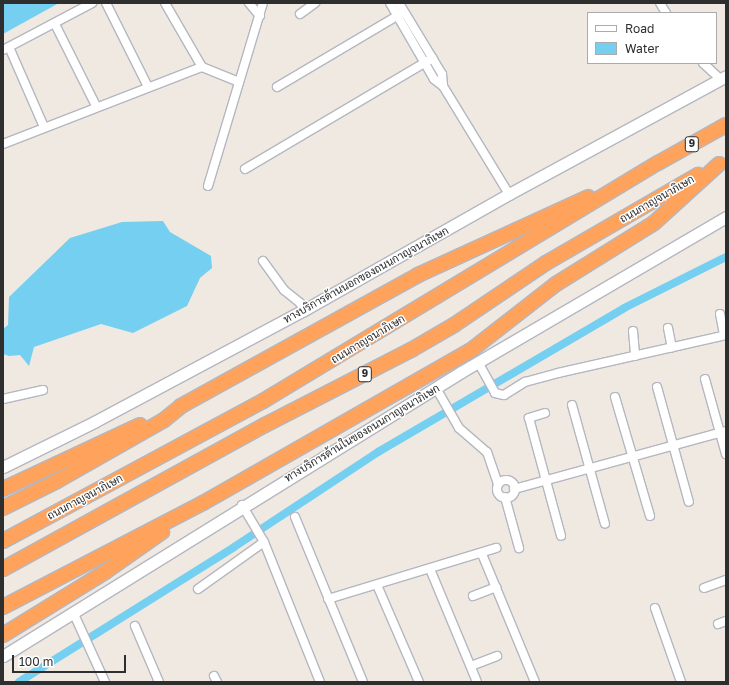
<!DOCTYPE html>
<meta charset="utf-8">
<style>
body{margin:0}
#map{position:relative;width:729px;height:685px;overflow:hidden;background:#efe9e1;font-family:"Golos Text",Sarabun,sans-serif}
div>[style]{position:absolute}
.water>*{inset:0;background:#75cff0}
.canal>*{height:8px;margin:-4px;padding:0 4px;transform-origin:4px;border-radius:4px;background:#75cff0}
.roads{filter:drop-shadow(1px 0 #b4b7c1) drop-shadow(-1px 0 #b4b7c1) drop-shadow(0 1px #b4b7c1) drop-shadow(0 -1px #b4b7c1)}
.street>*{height:8px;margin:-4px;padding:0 4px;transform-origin:4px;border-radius:4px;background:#fff}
.street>.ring{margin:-4px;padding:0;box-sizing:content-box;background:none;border:8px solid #fff;border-radius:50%}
.secondary>*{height:11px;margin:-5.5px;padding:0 5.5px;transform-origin:5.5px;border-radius:5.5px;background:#fff}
.highway>*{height:14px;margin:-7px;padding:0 7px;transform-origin:7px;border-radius:7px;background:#ffa35c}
span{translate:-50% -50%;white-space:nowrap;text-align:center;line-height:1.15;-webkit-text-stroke:3px #fff;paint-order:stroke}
.shield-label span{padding:1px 3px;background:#fff;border:1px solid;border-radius:3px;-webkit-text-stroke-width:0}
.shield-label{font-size:10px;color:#2e2e2e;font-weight:700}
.street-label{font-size:11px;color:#2e2e2e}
.frame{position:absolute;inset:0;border:4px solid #2e2e2e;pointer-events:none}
.legend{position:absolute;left:587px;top:12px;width:130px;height:52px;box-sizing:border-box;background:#fff;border:1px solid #ababab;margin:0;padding:5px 7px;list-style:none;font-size:12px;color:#2e2e2e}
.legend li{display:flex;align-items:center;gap:8px;height:20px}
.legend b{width:20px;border:1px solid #ababab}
.scale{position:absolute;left:12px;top:655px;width:114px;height:18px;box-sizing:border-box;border:2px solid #2e2e2e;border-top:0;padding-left:5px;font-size:12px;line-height:14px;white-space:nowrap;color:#2e2e2e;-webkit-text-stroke:3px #fff;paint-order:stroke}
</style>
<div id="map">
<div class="water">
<i style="clip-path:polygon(3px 3px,59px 3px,3px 34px)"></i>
<i style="clip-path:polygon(163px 221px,170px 232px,211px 256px,212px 268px,200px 278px,187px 306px,133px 333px,101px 324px,34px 347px,29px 366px,20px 355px,9px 356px,3px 354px,3px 329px,8px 325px,9px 297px,70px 238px,122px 222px)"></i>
</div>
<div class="canal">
<i style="left:19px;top:682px;width:254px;rotate:-32.1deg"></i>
<i style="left:234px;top:547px;width:173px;rotate:-33.4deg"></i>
<i style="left:378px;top:452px;width:285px;rotate:-30.3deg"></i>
<i style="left:624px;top:308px;width:114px;rotate:-26.6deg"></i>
</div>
<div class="roads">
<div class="street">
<i style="left:106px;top:3px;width:94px;rotate:63.4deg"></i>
<i style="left:165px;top:3px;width:74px;rotate:60deg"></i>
<i style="left:202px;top:67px;width:40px;rotate:22deg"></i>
<i style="left:249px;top:3px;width:17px;rotate:50deg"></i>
<i style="left:390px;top:3px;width:88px;rotate:59.9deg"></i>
<i style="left:434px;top:79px;width:11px;rotate:38deg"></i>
<i style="left:443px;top:86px;width:127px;rotate:58.6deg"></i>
<i style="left:399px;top:3px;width:83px;rotate:58.8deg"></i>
<i style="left:442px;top:74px;width:12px;rotate:85deg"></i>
<i style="left:660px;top:3px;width:12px;rotate:59deg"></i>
<i style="left:300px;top:14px;width:19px;rotate:-36deg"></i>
<i style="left:55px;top:24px;width:92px;rotate:63.4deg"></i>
<i style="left:9px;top:47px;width:87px;rotate:66.4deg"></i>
<i style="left:3px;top:50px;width:101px;rotate:-27.8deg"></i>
<i style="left:703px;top:63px;width:23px;rotate:43deg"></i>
<i style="left:277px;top:87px;width:147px;rotate:-30.6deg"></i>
<i style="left:3px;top:144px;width:213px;rotate:-21.2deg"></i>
<i style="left:245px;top:169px;width:218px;rotate:-30.6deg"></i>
<i style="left:208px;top:186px;width:191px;rotate:-73.3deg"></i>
<i style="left:263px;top:261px;width:36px;rotate:54deg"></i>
<i style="left:284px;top:290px;width:21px;rotate:39deg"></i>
<i style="left:300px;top:303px;width:8px;rotate:60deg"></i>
<i style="left:720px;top:314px;width:21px;rotate:79deg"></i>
<i style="left:668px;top:328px;width:20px;rotate:79deg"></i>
<i style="left:633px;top:331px;width:25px;rotate:85deg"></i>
<i style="left:478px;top:362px;width:35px;rotate:61deg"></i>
<i style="left:495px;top:393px;width:9px;rotate:13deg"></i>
<i style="left:504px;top:395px;width:25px;rotate:-32deg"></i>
<i style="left:525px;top:382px;width:34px;rotate:-15deg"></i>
<i style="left:558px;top:373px;width:172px;rotate:-12.7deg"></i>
<i style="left:705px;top:379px;width:78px;rotate:74.4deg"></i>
<i style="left:657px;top:387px;width:119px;rotate:74.5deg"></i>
<i style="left:436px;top:388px;width:46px;rotate:60.1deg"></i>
<i style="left:459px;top:428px;width:37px;rotate:41deg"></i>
<i style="left:487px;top:452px;width:34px;rotate:71deg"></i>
<i style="left:615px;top:397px;width:124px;rotate:73.6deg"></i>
<i style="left:3px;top:399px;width:41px;rotate:-12.7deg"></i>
<i style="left:572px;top:405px;width:123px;rotate:74.5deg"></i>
<i style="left:545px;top:413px;width:17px;rotate:163deg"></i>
<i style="left:529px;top:418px;width:122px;rotate:74.8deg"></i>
<i class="ring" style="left:497px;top:480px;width:10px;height:10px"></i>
<i style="left:514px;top:489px;width:220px;rotate:-15.3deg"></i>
<i style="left:505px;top:497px;width:53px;rotate:74.6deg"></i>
<i style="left:242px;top:505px;width:43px;rotate:59.3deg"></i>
<i style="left:264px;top:542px;width:151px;rotate:68.2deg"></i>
<i style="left:295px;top:517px;width:178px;rotate:67.6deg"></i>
<i style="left:482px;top:554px;width:139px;rotate:67.5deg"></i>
<i style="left:430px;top:569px;width:122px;rotate:67.4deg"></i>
<i style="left:377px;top:585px;width:106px;rotate:66.6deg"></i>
<i style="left:704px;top:588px;width:23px;rotate:-20deg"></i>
<i style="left:198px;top:589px;width:81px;rotate:-35.5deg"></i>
<i style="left:473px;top:596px;width:25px;rotate:-21deg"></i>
<i style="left:328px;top:599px;width:176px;rotate:-16.9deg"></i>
<i style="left:655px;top:608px;width:78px;rotate:70.6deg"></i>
<i style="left:73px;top:612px;width:77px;rotate:65.4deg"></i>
<i style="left:718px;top:624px;width:9px;rotate:-21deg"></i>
<i style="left:135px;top:626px;width:61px;rotate:66.8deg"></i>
<i style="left:471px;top:666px;width:28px;rotate:-21deg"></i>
<i style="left:214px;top:676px;width:7px;rotate:63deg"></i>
</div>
<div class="secondary">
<i style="left:3px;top:467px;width:102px;rotate:-26.3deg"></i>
<i style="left:94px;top:422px;width:238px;rotate:-28.1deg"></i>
<i style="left:304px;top:310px;width:236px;rotate:-29.5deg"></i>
<i style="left:509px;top:194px;width:247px;rotate:-28.5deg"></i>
<i style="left:3px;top:656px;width:539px;rotate:-31.8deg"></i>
<i style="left:461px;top:372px;width:307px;rotate:-30.3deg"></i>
</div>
<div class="highway">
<i style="left:3px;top:489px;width:151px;rotate:-25deg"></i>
<i style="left:3px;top:508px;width:60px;rotate:-26.6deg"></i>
<i style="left:57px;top:481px;width:123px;rotate:-29.7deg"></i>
<i style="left:164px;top:420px;width:22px;rotate:-39deg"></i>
<i style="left:181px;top:406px;width:271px;rotate:-28.9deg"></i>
<i style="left:418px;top:275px;width:187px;rotate:-24.6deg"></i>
<i style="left:3px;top:541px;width:295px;rotate:-28.3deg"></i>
<i style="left:263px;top:401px;width:461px;rotate:-31.1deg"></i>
<i style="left:658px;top:163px;width:78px;rotate:-29.2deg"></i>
<i style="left:3px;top:569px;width:299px;rotate:-28.8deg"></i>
<i style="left:265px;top:425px;width:164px;rotate:-27.2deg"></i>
<i style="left:411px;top:350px;width:50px;rotate:-30.2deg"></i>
<i style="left:454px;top:325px;width:111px;rotate:-34deg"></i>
<i style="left:546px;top:263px;width:176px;rotate:-30.1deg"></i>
<i style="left:3px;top:607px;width:225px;rotate:-27.5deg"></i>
<i style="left:203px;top:503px;width:307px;rotate:-29.7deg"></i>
<i style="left:470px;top:351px;width:109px;rotate:-37.9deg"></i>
<i style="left:556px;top:284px;width:115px;rotate:-31.9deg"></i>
<i style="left:654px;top:223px;width:88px;rotate:-42.2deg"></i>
<i style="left:3px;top:635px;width:120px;rotate:-31.7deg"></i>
<i style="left:105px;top:572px;width:70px;rotate:-35.1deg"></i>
</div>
</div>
<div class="shield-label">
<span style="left:692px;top:144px">9</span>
<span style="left:365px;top:374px">9</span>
</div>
<div class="street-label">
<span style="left:657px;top:199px;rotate:-30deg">ถนนกาญจนาภิเษก</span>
<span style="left:366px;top:275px;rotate:-29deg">ทางบริการด้านนอกของถนนกาญจนาภิเษก</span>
<span style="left:368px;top:339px;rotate:-31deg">ถนนกาญจนาภิเษก</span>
<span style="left:362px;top:433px;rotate:-31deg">ทางบริการด้านในของถนนกาญจนาภิเษก</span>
<span style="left:85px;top:497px;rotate:-28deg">ถนนกาญจนาภิเษก</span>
</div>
<div class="frame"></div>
<ul class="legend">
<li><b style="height:5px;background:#fff"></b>Road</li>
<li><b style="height:11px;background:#75cff0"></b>Water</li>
</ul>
<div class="scale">100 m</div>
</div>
